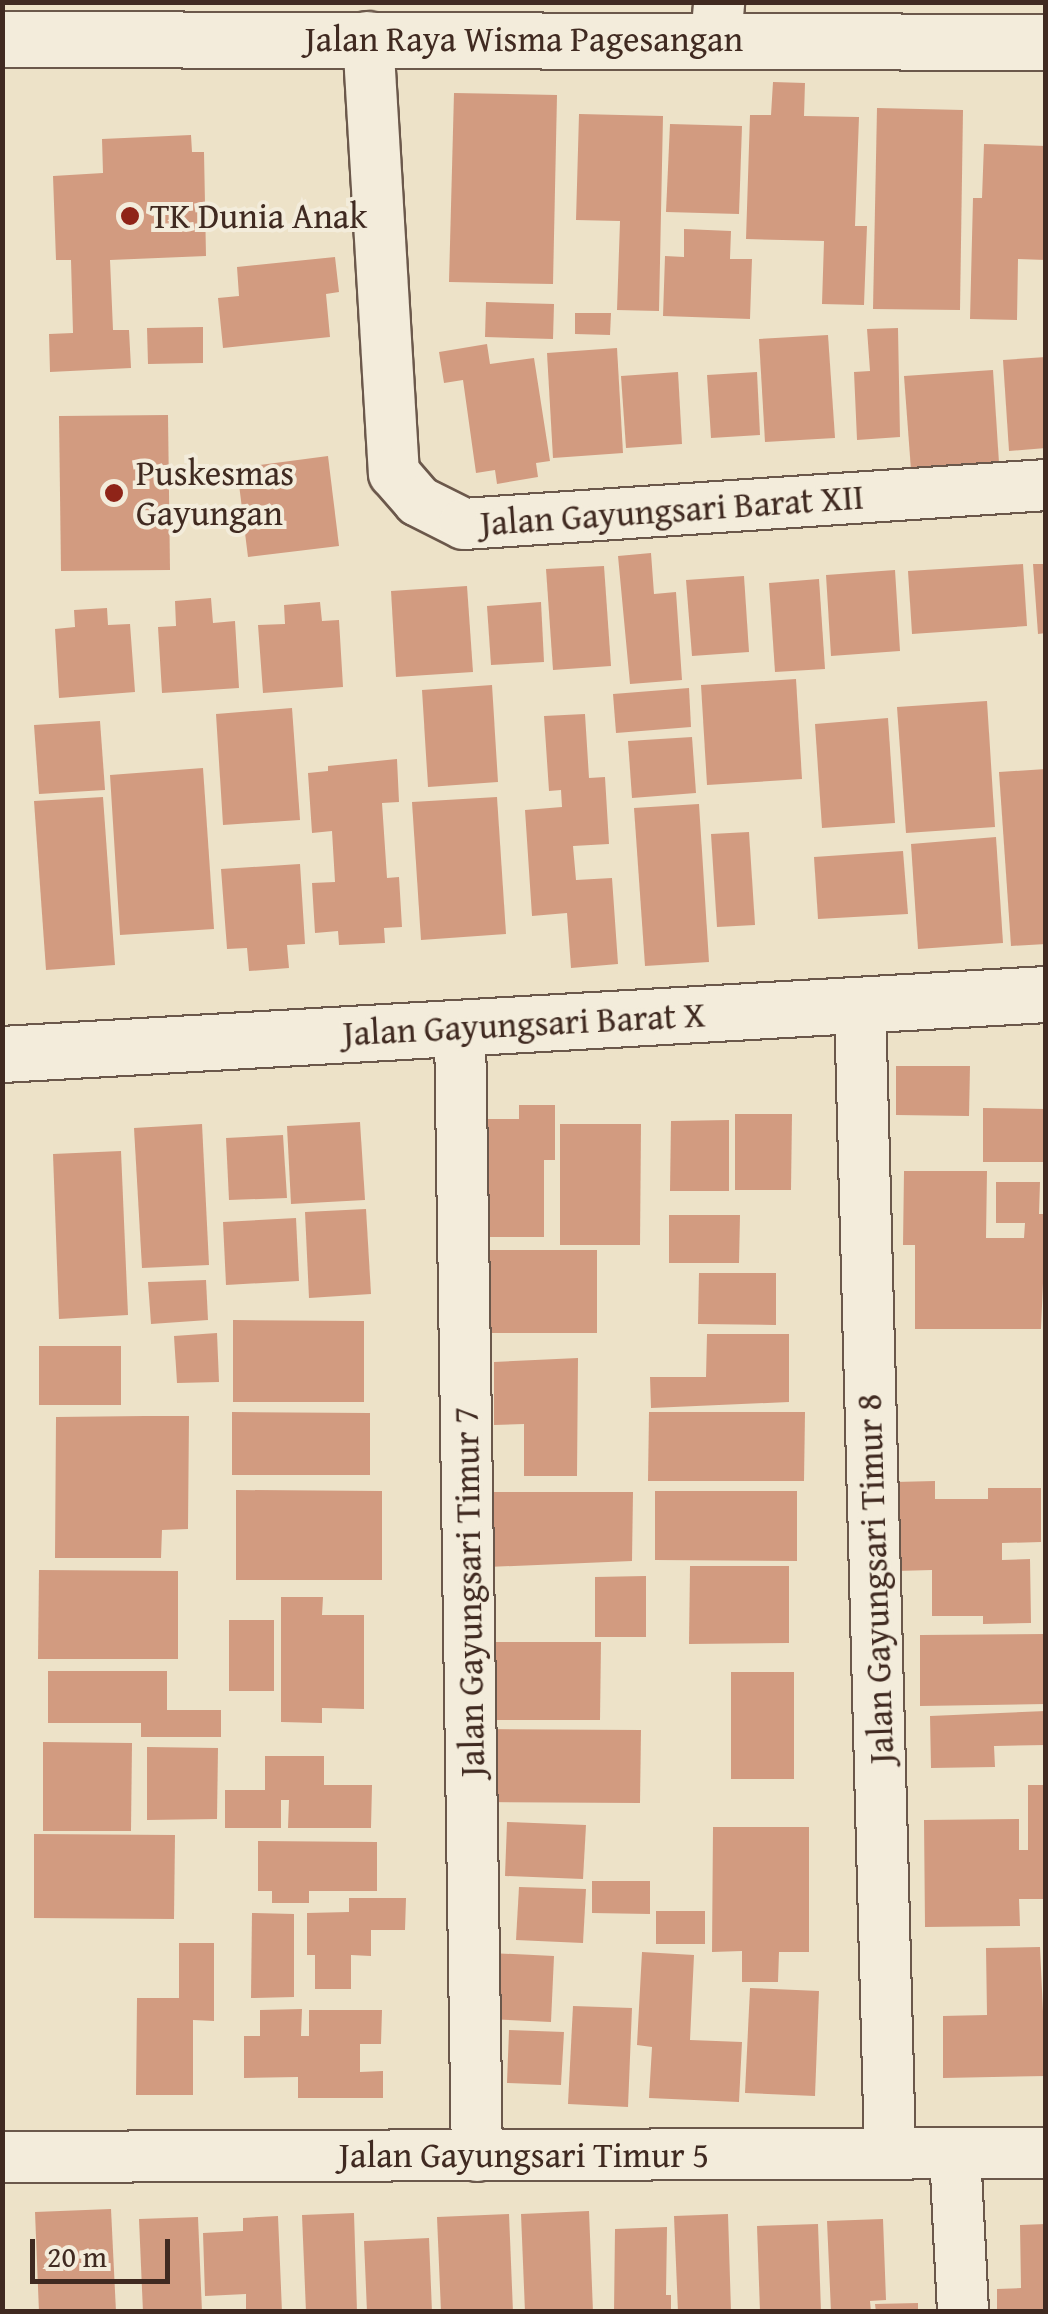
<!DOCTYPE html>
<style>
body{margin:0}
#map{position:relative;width:1048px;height:2314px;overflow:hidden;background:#ede2c8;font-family:"Gentium Book Plus",serif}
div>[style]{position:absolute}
.building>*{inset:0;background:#d29b80}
.roads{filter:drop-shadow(2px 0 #6b584b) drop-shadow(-2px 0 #6b584b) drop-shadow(0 2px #6b584b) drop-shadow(0 -2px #6b584b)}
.minor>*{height:50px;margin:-25px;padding:0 25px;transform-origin:25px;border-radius:25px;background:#f3ecdb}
.tertiary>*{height:55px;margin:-27.5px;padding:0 27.5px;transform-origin:27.5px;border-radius:27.5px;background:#f3ecdb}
.dots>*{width:28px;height:28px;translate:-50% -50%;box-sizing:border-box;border:5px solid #f3ecdb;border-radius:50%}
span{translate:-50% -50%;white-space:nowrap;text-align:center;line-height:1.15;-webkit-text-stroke:8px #f3ecdb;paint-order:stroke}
.street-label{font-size:35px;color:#402a21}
.poi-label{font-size:35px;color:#402a21}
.left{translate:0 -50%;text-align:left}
.frame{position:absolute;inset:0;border:5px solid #402a21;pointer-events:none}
.scale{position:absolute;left:30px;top:2239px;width:140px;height:45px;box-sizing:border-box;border:5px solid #402a21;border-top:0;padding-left:12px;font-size:30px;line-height:35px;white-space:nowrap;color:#402a21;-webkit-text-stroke:8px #f3ecdb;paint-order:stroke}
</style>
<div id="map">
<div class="building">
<i style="clip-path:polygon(773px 82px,805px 83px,804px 116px,859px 117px,855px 226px,867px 226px,864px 305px,822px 304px,824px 241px,746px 239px,750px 115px,771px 115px)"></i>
<i style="clip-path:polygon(454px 93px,557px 95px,553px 284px,449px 282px)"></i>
<i style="clip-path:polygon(877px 108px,963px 110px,960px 310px,873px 309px)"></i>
<i style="clip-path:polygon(579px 114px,663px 116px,659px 311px,617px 310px,620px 221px,576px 220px)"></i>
<i style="clip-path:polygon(670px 124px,742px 126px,739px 214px,666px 212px)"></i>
<i style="clip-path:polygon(191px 135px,192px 152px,204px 152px,206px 256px,110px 260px,113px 330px,129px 330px,131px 368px,50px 372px,49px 334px,73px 333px,71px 260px,56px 260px,53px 176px,103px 173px,102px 139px)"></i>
<i style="clip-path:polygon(984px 144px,1046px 146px,1046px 260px,1018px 259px,1017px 320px,970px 319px,973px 198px,982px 198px)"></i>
<i style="clip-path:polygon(684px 229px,731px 231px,730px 259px,752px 259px,750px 319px,663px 316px,665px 256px,684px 257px)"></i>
<i style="clip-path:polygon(335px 257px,339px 292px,326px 294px,330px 337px,223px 348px,218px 298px,239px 296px,237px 267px)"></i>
<i style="clip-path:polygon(486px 302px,554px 304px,553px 339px,485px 337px)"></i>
<i style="clip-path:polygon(575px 313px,611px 313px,610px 335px,575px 334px)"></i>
<i style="clip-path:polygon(203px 327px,203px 363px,148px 364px,147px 328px)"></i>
<i style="clip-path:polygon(898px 328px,900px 437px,857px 440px,854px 372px,870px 371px,867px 329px)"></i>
<i style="clip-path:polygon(828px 335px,835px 438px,765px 442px,759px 339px)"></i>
<i style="clip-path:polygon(487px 344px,490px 364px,534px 358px,550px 461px,536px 463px,538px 477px,497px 484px,495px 470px,476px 473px,463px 380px,444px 383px,439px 352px)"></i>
<i style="clip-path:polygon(617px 348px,623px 453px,553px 458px,547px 353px)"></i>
<i style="clip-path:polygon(1046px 357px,1046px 448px,1009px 451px,1003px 360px)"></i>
<i style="clip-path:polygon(993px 370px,999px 463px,911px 470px,904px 376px)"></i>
<i style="clip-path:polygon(678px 372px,682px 444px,626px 448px,621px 376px)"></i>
<i style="clip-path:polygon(757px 372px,760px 435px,711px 438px,707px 375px)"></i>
<i style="clip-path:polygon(168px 415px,170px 570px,61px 571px,59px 416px)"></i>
<i style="clip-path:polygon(328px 456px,339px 546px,248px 557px,237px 468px)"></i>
<i style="clip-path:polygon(651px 553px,654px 594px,676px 592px,682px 680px,630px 684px,618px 556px)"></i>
<i style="clip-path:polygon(1023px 564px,1027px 626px,912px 634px,908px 571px)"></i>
<i style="clip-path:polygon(1033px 564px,1046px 564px,1046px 633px,1038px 634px)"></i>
<i style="clip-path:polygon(604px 566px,611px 666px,553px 670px,546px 569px)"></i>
<i style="clip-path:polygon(895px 570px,900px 651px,831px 656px,826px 575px)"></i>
<i style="clip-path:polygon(744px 576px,749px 652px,692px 656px,686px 580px)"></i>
<i style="clip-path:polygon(819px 579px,825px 669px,775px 672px,769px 583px)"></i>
<i style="clip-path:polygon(467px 586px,473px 672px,396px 677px,391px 591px)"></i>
<i style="clip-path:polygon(211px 598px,213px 623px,235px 621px,239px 688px,162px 693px,158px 627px,176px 626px,175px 601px)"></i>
<i style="clip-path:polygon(320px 602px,322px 621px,339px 620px,343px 687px,263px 693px,258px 625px,285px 624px,284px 605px)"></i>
<i style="clip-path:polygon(541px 602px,544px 662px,491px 665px,487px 606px)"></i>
<i style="clip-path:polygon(107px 608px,108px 625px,130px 624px,135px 692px,59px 698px,55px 629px,75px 627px,74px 610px)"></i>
<i style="clip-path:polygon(796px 679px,802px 779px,707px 785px,701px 685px)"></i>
<i style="clip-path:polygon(492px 685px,498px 782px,428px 787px,422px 690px)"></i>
<i style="clip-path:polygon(689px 688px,691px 727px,616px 733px,613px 694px)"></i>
<i style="clip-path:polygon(987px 701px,995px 827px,906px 833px,897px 707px)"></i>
<i style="clip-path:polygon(292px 708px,300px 820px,223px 825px,216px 714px)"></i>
<i style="clip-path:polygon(585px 714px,589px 778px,605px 777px,609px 844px,573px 846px,576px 880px,612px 878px,618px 964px,571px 968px,567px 913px,532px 916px,525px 810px,562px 807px,561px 790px,549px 791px,544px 716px)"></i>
<i style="clip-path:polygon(888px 718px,895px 823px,822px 828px,815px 724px)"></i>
<i style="clip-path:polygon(100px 721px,105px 790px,39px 794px,34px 725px)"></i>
<i style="clip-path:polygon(692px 737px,696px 793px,632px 798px,628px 741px)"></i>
<i style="clip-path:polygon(397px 759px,399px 802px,382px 803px,387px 878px,399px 877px,402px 927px,384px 928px,385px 943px,339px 945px,338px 931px,315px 933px,312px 883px,335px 882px,332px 831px,312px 833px,308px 773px,328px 771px,328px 766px)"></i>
<i style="clip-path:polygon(203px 768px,214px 929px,120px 935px,110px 775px)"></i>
<i style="clip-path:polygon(1046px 769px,1046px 944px,1011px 946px,999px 772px)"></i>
<i style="clip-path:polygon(103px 797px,115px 965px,46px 970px,34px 801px)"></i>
<i style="clip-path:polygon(497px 797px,506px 934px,421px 940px,412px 802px)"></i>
<i style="clip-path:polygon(699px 804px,709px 962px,645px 966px,634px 808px)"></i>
<i style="clip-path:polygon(749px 832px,755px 925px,717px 927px,711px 834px)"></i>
<i style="clip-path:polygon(996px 837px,1003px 943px,918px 949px,911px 844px)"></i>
<i style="clip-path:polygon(903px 851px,908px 914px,818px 919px,814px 857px)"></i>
<i style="clip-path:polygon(300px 864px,305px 944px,287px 945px,289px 968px,249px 971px,247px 948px,227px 949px,221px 869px)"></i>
<i style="clip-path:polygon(896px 1066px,970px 1066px,969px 1116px,896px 1115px)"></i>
<i style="clip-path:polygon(519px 1105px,555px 1105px,555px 1160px,544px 1160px,544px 1237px,485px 1237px,486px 1119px,519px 1119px)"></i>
<i style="clip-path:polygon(983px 1108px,1046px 1109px,1046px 1162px,983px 1162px)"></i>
<i style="clip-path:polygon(735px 1114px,792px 1114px,791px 1190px,735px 1190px)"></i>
<i style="clip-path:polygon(729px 1120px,729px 1191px,670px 1191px,671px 1121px)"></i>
<i style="clip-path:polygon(360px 1122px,365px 1200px,291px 1204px,287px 1126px)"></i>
<i style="clip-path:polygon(202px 1124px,209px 1265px,142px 1268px,134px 1128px)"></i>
<i style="clip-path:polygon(560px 1124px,641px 1124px,640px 1245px,560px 1245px)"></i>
<i style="clip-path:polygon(283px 1135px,287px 1198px,229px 1200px,226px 1138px)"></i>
<i style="clip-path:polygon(121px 1151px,128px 1315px,59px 1319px,53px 1154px)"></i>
<i style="clip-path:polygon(904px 1171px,987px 1171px,986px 1238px,1024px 1238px,1025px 1223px,996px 1223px,996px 1182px,1040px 1182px,1039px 1214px,1046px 1214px,1041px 1329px,915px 1329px,915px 1245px,903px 1245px)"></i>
<i style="clip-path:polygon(366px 1209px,371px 1294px,309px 1298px,305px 1212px)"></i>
<i style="clip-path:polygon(669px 1215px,740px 1215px,739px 1263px,669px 1263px)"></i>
<i style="clip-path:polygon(296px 1218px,299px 1281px,226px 1285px,223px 1222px)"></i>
<i style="clip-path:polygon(487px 1250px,597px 1250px,597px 1333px,487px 1333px)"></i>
<i style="clip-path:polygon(699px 1273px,776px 1273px,776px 1325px,698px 1324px)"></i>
<i style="clip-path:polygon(206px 1280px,208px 1320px,151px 1324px,148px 1282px)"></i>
<i style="clip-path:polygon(233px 1320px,364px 1321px,364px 1402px,233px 1402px)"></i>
<i style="clip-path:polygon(217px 1333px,219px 1382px,177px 1383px,174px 1336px)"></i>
<i style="clip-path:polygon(707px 1334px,789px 1334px,789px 1402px,651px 1408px,650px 1377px,706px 1377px)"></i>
<i style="clip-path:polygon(39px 1346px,121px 1346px,121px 1405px,39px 1405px)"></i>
<i style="clip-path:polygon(578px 1358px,577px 1476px,524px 1476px,524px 1424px,494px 1425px,494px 1362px)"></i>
<i style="clip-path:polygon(232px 1412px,370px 1413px,370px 1475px,232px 1475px)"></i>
<i style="clip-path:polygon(649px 1412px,805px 1412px,804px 1481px,648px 1481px)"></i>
<i style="clip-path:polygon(145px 1416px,189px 1416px,188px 1529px,162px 1530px,161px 1558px,55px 1558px,56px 1417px)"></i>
<i style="clip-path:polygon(935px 1481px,935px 1499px,988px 1499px,988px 1488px,1041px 1488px,1041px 1542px,1002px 1543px,1002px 1560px,1030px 1559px,1031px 1623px,983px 1624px,983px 1616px,932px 1616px,932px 1570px,896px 1571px,895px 1482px)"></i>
<i style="clip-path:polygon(236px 1490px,382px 1491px,382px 1580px,236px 1580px)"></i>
<i style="clip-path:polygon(655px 1491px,797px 1491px,797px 1561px,655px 1560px)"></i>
<i style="clip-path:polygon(488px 1492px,633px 1492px,632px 1561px,487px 1567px)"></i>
<i style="clip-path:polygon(690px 1566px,789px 1566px,789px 1643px,689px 1644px)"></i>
<i style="clip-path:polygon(39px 1570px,178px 1571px,178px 1659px,38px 1659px)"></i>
<i style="clip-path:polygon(646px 1576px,646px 1637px,595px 1637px,595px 1577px)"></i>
<i style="clip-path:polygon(281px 1597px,323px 1597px,322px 1615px,364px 1615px,364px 1709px,322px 1708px,322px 1723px,281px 1722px)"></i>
<i style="clip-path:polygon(229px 1620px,274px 1620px,274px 1691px,229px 1691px)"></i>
<i style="clip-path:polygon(1046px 1634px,1046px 1704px,920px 1706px,920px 1635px)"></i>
<i style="clip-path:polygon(496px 1642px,601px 1642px,600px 1720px,495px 1720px)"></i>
<i style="clip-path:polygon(48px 1671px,167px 1671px,167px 1710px,221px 1710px,221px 1737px,141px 1737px,141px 1723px,48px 1723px)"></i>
<i style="clip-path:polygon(731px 1672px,794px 1672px,794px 1779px,731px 1779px)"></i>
<i style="clip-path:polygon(1046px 1711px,1046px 1745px,994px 1746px,995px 1767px,931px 1768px,930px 1716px)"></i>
<i style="clip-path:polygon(480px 1729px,641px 1730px,640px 1803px,480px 1802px)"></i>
<i style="clip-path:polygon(43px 1742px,132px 1743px,131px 1831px,43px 1831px)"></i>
<i style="clip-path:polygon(147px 1747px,218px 1748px,217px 1819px,147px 1820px)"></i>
<i style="clip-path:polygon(265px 1756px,324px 1756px,324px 1785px,372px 1785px,371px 1828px,288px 1828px,289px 1800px,281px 1800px,281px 1828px,225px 1828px,225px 1790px,265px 1790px)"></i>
<i style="clip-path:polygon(1028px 1785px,1046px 1785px,1046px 1899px,1019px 1899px,1020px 1926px,925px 1927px,924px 1820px,1019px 1819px,1019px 1850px,1028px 1850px)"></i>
<i style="clip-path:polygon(507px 1822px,586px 1825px,583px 1879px,505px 1876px)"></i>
<i style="clip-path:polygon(713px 1827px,809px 1827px,809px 1952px,779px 1952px,778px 1982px,742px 1982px,742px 1951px,712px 1952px)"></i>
<i style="clip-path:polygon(34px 1834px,175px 1835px,174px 1919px,34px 1918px)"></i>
<i style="clip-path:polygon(258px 1841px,377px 1842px,377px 1891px,309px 1891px,309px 1903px,272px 1903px,272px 1891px,258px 1891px)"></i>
<i style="clip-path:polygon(592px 1881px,650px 1881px,650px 1914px,592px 1913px)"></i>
<i style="clip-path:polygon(519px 1887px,586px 1889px,583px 1943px,516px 1940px)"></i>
<i style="clip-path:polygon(349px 1898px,406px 1898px,405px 1930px,371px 1930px,371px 1956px,351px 1955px,351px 1989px,315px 1989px,315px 1955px,307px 1955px,307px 1913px,349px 1912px)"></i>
<i style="clip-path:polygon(656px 1911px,705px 1911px,705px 1944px,656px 1944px)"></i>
<i style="clip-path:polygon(252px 1913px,294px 1914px,294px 1997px,251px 1998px)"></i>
<i style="clip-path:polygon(179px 1943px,214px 1943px,214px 2021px,193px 2020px,193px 2095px,136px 2095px,137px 1998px,179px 1998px)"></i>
<i style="clip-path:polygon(1040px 1947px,1046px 2076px,943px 2078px,943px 2016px,987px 2015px,986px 1948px)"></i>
<i style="clip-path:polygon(642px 1952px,694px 1955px,690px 2040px,742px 2042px,739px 2102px,649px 2098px,652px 2047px,637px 2045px)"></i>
<i style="clip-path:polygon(490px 1953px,554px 1956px,551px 2022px,487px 2019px)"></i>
<i style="clip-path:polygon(750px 1988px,819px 1991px,815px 2096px,745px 2093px)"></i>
<i style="clip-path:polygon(573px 2006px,632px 2008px,628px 2107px,568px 2104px)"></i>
<i style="clip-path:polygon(302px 2009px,301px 2036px,309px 2036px,309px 2010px,382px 2010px,381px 2044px,360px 2044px,360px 2072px,383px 2071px,383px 2098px,298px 2098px,298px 2077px,244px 2078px,244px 2036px,260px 2036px,260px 2010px)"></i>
<i style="clip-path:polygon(509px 2030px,564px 2032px,561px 2085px,507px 2083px)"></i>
<i style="clip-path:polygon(111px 2209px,116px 2312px,39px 2312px,35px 2212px)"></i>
<i style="clip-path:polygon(589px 2211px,593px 2312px,525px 2312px,521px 2214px)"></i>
<i style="clip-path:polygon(354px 2213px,357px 2312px,306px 2312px,302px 2215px)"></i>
<i style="clip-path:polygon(509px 2214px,513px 2312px,441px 2312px,437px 2217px)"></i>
<i style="clip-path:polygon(728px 2214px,731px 2312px,678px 2312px,674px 2216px)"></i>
<i style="clip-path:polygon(278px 2216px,282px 2312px,246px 2312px,246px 2294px,205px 2296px,203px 2233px,243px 2231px,243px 2218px)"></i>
<i style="clip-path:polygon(198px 2217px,202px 2312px,143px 2312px,139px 2219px)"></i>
<i style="clip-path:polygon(883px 2219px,886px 2300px,870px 2301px,871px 2312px,831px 2312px,827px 2221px)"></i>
<i style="clip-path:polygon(818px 2224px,821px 2312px,760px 2312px,757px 2226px)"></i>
<i style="clip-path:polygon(1046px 2224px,1046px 2312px,997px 2312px,997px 2289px,1021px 2288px,1020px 2225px)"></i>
<i style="clip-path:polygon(667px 2227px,666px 2295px,671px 2295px,671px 2312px,614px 2312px,615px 2229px)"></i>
<i style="clip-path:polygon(429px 2238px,432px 2312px,367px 2312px,364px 2241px)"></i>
<i style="clip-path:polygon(918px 2303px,918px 2312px,876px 2312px,875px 2304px)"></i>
</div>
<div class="roads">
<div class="minor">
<i style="left:368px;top:37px;width:437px;rotate:86.6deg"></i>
<i style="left:394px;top:473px;width:37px;rotate:49deg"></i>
<i style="left:418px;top:501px;width:51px;rotate:26.6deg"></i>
<i style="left:464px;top:524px;width:583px;rotate:-3.83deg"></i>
<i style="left:716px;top:39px;width:37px;rotate:-85deg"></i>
<i style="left:860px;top:1005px;width:1149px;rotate:88.5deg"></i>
<i style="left:460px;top:1028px;width:1128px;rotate:89.14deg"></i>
<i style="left:955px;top:2153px;width:159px;rotate:87.1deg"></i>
<i style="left:2px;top:2157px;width:1044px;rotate:-0.22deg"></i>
</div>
<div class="tertiary">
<i style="left:2px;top:39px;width:1044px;rotate:0.16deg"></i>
<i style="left:2px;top:1054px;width:1046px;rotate:-3.29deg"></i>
</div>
</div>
<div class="dots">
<i style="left:130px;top:216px;background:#8f2418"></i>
<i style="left:114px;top:493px;background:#8f2418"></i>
</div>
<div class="street-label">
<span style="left:524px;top:39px">Jalan Raya Wisma Pagesangan</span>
<span style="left:672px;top:510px;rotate:-4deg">Jalan Gayungsari Barat XII</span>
<span style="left:524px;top:1024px;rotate:-3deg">Jalan Gayungsari Barat X</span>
<span style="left:875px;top:1579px;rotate:-92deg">Jalan Gayungsari Timur 8</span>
<span style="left:469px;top:1592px;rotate:-91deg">Jalan Gayungsari Timur 7</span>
<span style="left:524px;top:2155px">Jalan Gayungsari Timur 5</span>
</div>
<div class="poi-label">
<span class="left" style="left:150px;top:216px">TK Dunia Anak</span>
<span class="left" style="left:136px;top:493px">Puskesmas<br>Gayungan</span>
</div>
<div class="frame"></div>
<div class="scale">20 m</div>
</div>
